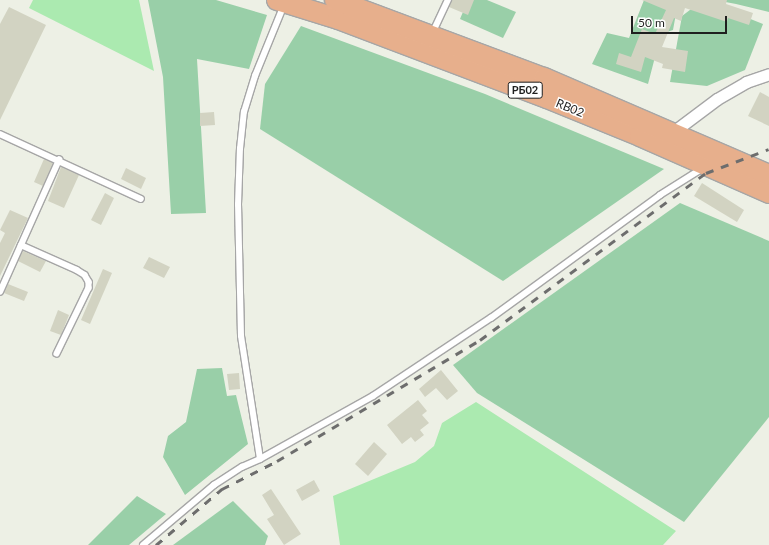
<!DOCTYPE html>
<meta charset="utf-8">
<style>
body{margin:0}
#map{position:relative;width:769px;height:545px;overflow:hidden;background:#edf0e5;font-family:Lato,sans-serif}
div>[style]{position:absolute}
.grass>*{inset:0;background:#abeab0}
.forest>*{inset:0;background:#99cfa8}
.building>*{inset:0;background:#d2d3c2}
.roads{filter:drop-shadow(1px 0 #a6a6a6) drop-shadow(-1px 0 #a6a6a6) drop-shadow(0 1px #a6a6a6) drop-shadow(0 -1px #a6a6a6)}
.lane>*{height:5.5px;margin:-2.75px;padding:0 2.75px;transform-origin:2.75px;border-radius:2.75px;background:#fff}
.street>*{height:11px;margin:-5.5px;padding:0 5.5px;transform-origin:5.5px;border-radius:5.5px;background:#fff}
.highway>*{height:20px;margin:-10px;padding:0 10px;transform-origin:10px;border-radius:10px;background:#e7af8c}
.rail>*{height:3px;margin-top:-1.5px;transform-origin:0;background:repeating-linear-gradient(90deg,#6d6d6d 0 8px,transparent 0 16px)}
span{translate:-50% -50%;white-space:nowrap;text-align:center;line-height:1.15;-webkit-text-stroke:3px #fff;paint-order:stroke}
.shield-label span{padding:1px 3px;background:#fff;border:1px solid;border-radius:3px;-webkit-text-stroke-width:0}
.shield-label{font-size:11px;color:#1f1f1f;font-weight:700}
.street-label{font-size:12px;color:#1f1f1f}
.scale{position:absolute;left:631px;top:16px;width:96px;height:18px;box-sizing:border-box;border:2px solid #1f1f1f;border-top:0;padding-left:5px;font-size:12px;line-height:14px;white-space:nowrap;color:#1f1f1f;-webkit-text-stroke:3px #fff;paint-order:stroke}
</style>
<div id="map">
<div class="grass">
<i style="clip-path:polygon(33px 0,139px 0,154px 71px,29px 8px)"></i>
<i style="clip-path:polygon(476px 402px,676px 531px,663px 545px,340px 545px,333px 496px,415px 462px,434px 446px,442px 423px)"></i>
</div>
<div class="forest">
<i style="clip-path:polygon(148px 0,216px 0,267px 15px,249px 69px,197px 59px,206px 213px,171px 214px,163px 77px)"></i>
<i style="clip-path:polygon(468px 0,487px 0,516px 12px,503px 38px,460px 19px)"></i>
<i style="clip-path:polygon(644px 0,677px 8px,673px 30px,661px 34px,648px 84px,592px 64px,607px 33px,629px 38px)"></i>
<i style="clip-path:polygon(703px 0,763px 24px,745px 70px,707px 86px,670px 82px,682px 16px)"></i>
<i style="clip-path:polygon(715px 0,769px 0,769px 12px,736px 4px)"></i>
<i style="clip-path:polygon(301px 26px,485px 94px,664px 169px,503px 281px,260px 129px,265px 84px)"></i>
<i style="clip-path:polygon(680px 203px,769px 241px,769px 417px,684px 522px,477px 393px,453px 365px)"></i>
<i style="clip-path:polygon(222px 368px,227px 396px,236px 395px,248px 444px,185px 495px,163px 457px,168px 436px,186px 422px,197px 369px)"></i>
<i style="clip-path:polygon(137px 496px,166px 514px,129px 545px,88px 545px)"></i>
<i style="clip-path:polygon(233px 501px,268px 536px,265px 545px,173px 545px)"></i>
</div>
<div class="building">
<i style="clip-path:polygon(452px 0,474px 0,468px 15px,449px 7px)"></i>
<i style="clip-path:polygon(642px 0,727px 0,726px 4px,753px 13px,749px 25px,728px 18px,727px 22px,685px 8px,681px 21px,674px 18px,662px 47px,688px 51px,685px 72px,662px 68px,663px 64px,645px 57px,641px 72px,616px 64px,619px 53px,631px 57px,642px 29px,655px 34px,666px 10px)"></i>
<i style="clip-path:polygon(9px 7px,46px 25px,0 120px,0 24px)"></i>
<i style="clip-path:polygon(760px 92px,769px 97px,769px 126px,748px 116px)"></i>
<i style="clip-path:polygon(214px 112px,215px 125px,200px 126px,200px 113px)"></i>
<i style="clip-path:polygon(44px 159px,53px 163px,43px 186px,34px 182px)"></i>
<i style="clip-path:polygon(61px 167px,79px 175px,64px 208px,48px 201px)"></i>
<i style="clip-path:polygon(126px 168px,146px 178px,141px 189px,121px 179px)"></i>
<i style="clip-path:polygon(702px 183px,744px 210px,737px 222px,694px 196px)"></i>
<i style="clip-path:polygon(105px 193px,114px 198px,101px 225px,91px 220px)"></i>
<i style="clip-path:polygon(10px 210px,28px 218px,0 276px,0 243px,5px 233px,0 230px)"></i>
<i style="clip-path:polygon(23px 251px,46px 261px,40px 272px,18px 261px)"></i>
<i style="clip-path:polygon(149px 257px,170px 267px,164px 278px,143px 268px)"></i>
<i style="clip-path:polygon(103px 269px,112px 273px,90px 324px,81px 320px)"></i>
<i style="clip-path:polygon(8px 284px,28px 292px,24px 301px,4px 293px)"></i>
<i style="clip-path:polygon(58px 310px,69px 315px,61px 335px,50px 331px)"></i>
<i style="clip-path:polygon(441px 370px,458px 391px,447px 400px,436px 388px,425px 397px,419px 389px)"></i>
<i style="clip-path:polygon(239px 373px,240px 389px,229px 390px,227px 374px)"></i>
<i style="clip-path:polygon(418px 400px,427px 411px,422px 415px,429px 423px,420px 430px,424px 435px,415px 442px,411px 437px,402px 444px,387px 425px)"></i>
<i style="clip-path:polygon(374px 442px,387px 454px,368px 476px,355px 464px)"></i>
<i style="clip-path:polygon(314px 480px,320px 491px,302px 501px,296px 490px)"></i>
<i style="clip-path:polygon(271px 489px,301px 534px,284px 545px,267px 519px,274px 515px,262px 495px)"></i>
</div>
<div class="roads">
<div class="lane">
<i style="left:433px;top:32px;width:35px;rotate:-65deg"></i>
<i style="left:0;top:134px;width:155px;rotate:24.7deg"></i>
<i style="left:21px;top:245px;width:61px;rotate:24.1deg"></i>
<i style="left:77px;top:270px;width:9px;rotate:32deg"></i>
<i style="left:85px;top:275px;width:8px;rotate:60deg"></i>
<i style="left:89px;top:282px;width:6px;rotate:90deg"></i>
<i style="left:89px;top:288px;width:73px;rotate:115.9deg"></i>
<i style="left:0;top:292px;width:145px;rotate:-65.9deg"></i>
<i style="left:260px;top:459px;width:129px;rotate:-29.1deg"></i>
<i style="left:373px;top:396px;width:141px;rotate:-33.5deg"></i>
<i style="left:491px;top:318px;width:209px;rotate:-36deg"></i>
<i style="left:660px;top:195px;width:51px;rotate:-32.1deg"></i>
<i style="left:143px;top:545px;width:93px;rotate:-40.2deg"></i>
<i style="left:214px;top:485px;width:33px;rotate:-33deg"></i>
<i style="left:242px;top:467px;width:20px;rotate:-24deg"></i>
<i style="left:260px;top:459px;width:124px;rotate:-98.8deg"></i>
<i style="left:241px;top:336px;width:131px;rotate:-91.3deg"></i>
<i style="left:238px;top:205px;width:56px;rotate:-88deg"></i>
<i style="left:240px;top:149px;width:37px;rotate:-84deg"></i>
<i style="left:244px;top:112px;width:38px;rotate:-73deg"></i>
<i style="left:255px;top:76px;width:77px;rotate:-67.8deg"></i>
</div>
<div class="street">
<i style="left:673px;top:132px;width:55px;rotate:-36.9deg"></i>
<i style="left:717px;top:99px;width:34px;rotate:-30deg"></i>
<i style="left:746px;top:82px;width:24px;rotate:-19deg"></i>
</div>
<div class="highway">
<i style="left:277px;top:0;width:64px;rotate:17.3deg"></i>
<i style="left:338px;top:19px;width:223px;rotate:20.7deg"></i>
<i style="left:547px;top:98px;width:100px;rotate:22.2deg"></i>
<i style="left:640px;top:136px;width:141px;rotate:23.8deg"></i>
<i style="left:335px;top:0;width:223px;rotate:20.5deg"></i>
<i style="left:544px;top:78px;width:245px;rotate:23.3deg"></i>
</div>
</div>
<div class="rail">
<i style="left:156px;top:545px;width:87px;rotate:-40.3deg"></i>
<i style="left:222px;top:489px;width:62px;rotate:-27deg"></i>
<i style="left:277px;top:461px;width:236px;rotate:-30.8deg"></i>
<i style="left:480px;top:340px;width:281px;rotate:-36.5deg"></i>
<i style="left:706px;top:173px;width:67px;rotate:-20.9deg"></i>
</div>
<div class="shield-label">
<span style="left:525px;top:90px">РБ02</span>
</div>
<div class="street-label">
<span style="left:570px;top:108px;rotate:22deg">RB02</span>
</div>
<div class="scale">50 m</div>
</div>
